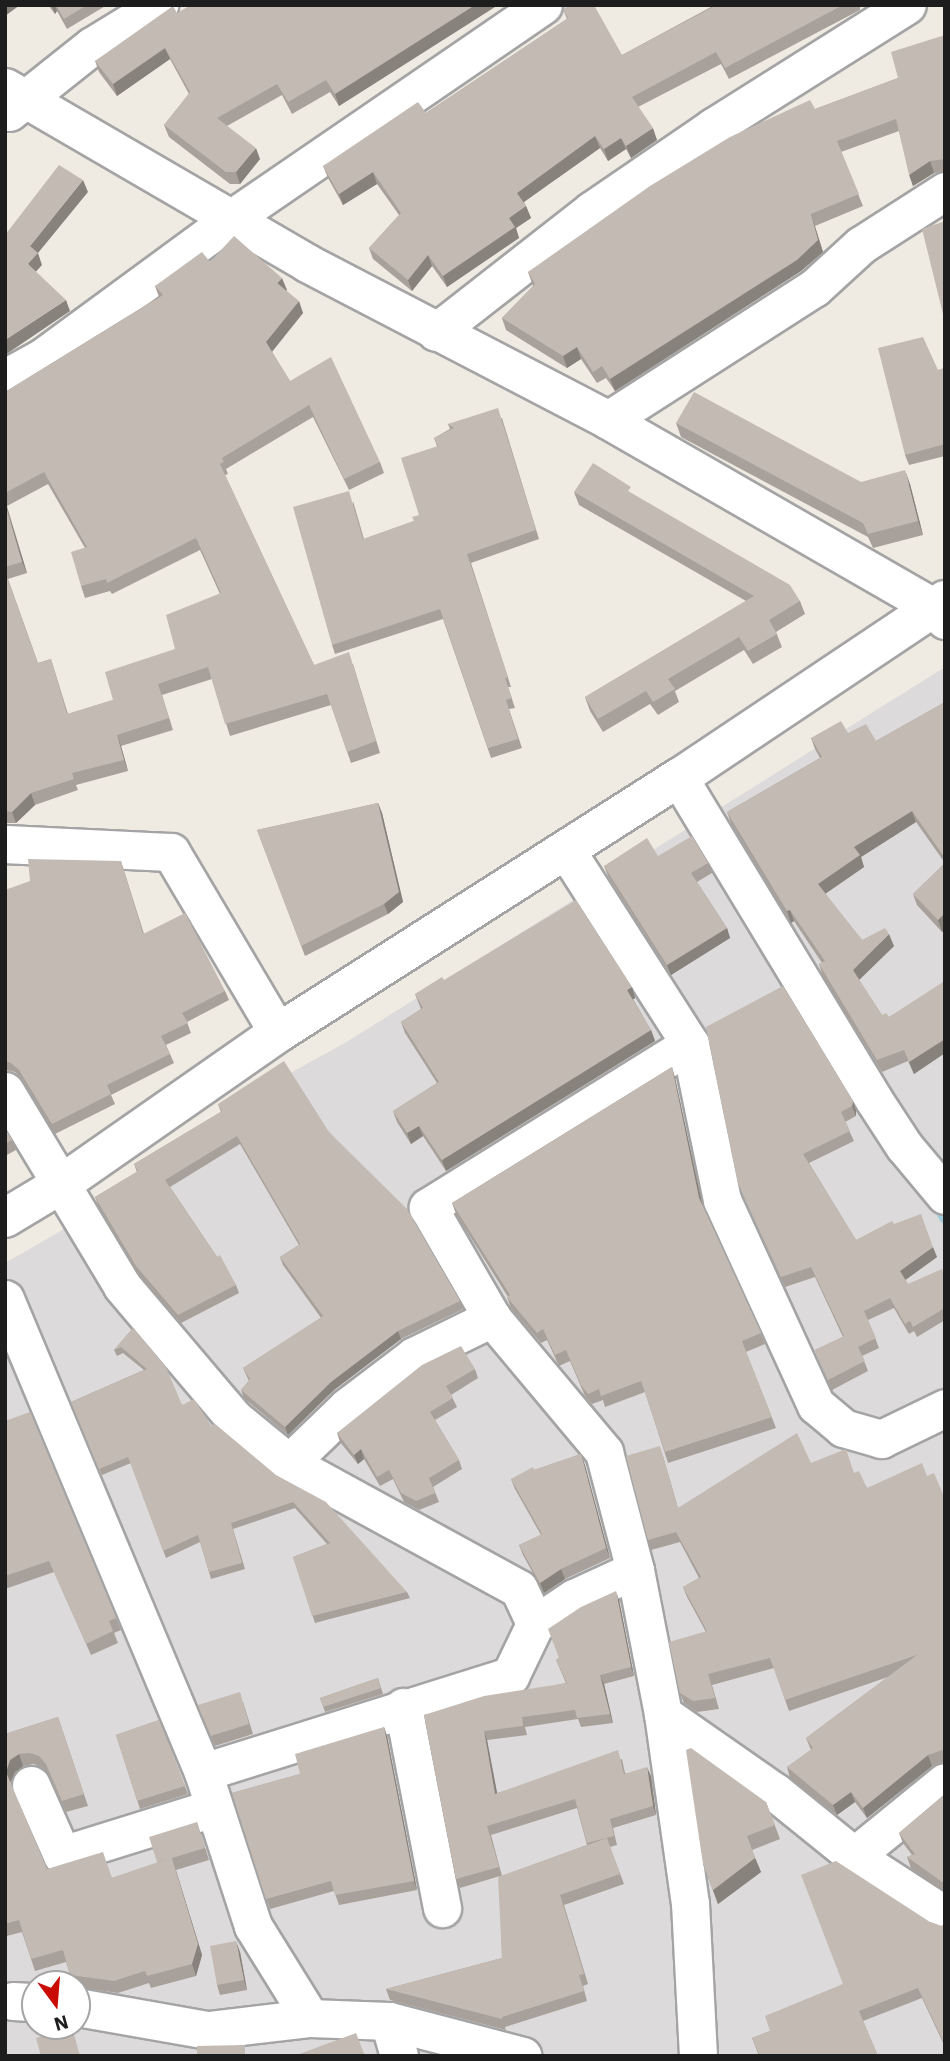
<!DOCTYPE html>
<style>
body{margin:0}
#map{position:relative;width:950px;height:2061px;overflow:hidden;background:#efebe3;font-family:"IBM Plex Sans",sans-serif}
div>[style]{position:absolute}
.residential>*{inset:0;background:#dcdada}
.stream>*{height:10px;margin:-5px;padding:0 5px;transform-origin:5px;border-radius:5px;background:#a4cddc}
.roads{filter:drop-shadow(2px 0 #a4a4a4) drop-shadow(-2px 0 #a4a4a4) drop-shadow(0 2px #a4a4a4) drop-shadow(0 -2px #a4a4a4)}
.minor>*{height:37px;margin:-18.5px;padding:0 18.5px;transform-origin:18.5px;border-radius:18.5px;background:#fff}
.tertiary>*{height:38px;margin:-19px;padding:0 19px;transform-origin:19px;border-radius:19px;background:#fff}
.wall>*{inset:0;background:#a8a09a}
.shaded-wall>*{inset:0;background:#88827d}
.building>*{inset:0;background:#c3bab3}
span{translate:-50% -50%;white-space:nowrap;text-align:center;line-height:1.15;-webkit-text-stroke:5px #fff;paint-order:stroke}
.frame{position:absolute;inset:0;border:7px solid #1d1d1d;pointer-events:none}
.north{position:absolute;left:21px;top:1970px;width:70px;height:70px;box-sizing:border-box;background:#fff;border:2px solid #a5a5a5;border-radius:50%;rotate:164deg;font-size:19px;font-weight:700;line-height:28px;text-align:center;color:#1d1d1d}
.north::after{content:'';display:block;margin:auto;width:24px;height:32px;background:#c90b02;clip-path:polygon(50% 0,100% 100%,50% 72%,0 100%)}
</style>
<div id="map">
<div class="residential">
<i style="clip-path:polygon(evenodd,945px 667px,945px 2056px,5px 2056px,5px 1263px,61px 1231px,230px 1106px,345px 1043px,945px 667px,35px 1984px,77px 1984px,77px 2026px,35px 2026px,35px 1984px)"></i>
</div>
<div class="stream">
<i style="left:934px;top:1201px;width:21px;rotate:59deg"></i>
</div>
<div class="roads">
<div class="minor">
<i style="left:5px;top:87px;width:350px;rotate:30.2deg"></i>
<i style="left:307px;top:263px;width:339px;rotate:27.5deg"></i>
<i style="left:608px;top:420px;width:373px;rotate:29.9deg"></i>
<i style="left:931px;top:606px;width:20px;rotate:45deg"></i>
<i style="left:9px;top:112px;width:106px;rotate:-38.5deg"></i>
<i style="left:92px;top:46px;width:79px;rotate:-31.5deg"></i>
<i style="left:436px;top:332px;width:198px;rotate:-38deg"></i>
<i style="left:592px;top:210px;width:147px;rotate:-34.4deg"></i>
<i style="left:713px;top:127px;width:229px;rotate:-32.2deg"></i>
<i style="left:5px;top:378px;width:43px;rotate:-28.9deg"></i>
<i style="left:43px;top:357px;width:235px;rotate:-36.3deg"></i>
<i style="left:232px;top:218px;width:377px;rotate:-34.4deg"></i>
<i style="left:608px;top:420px;width:245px;rotate:-32.7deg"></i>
<i style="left:814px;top:288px;width:64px;rotate:-42.5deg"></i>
<i style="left:861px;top:245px;width:100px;rotate:-32.7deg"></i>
<i style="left:679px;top:778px;width:376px;rotate:58.8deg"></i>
<i style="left:874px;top:1100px;width:55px;rotate:56.9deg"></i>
<i style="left:904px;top:1146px;width:64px;rotate:50.1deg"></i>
<i style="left:5px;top:844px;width:166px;rotate:2.8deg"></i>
<i style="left:171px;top:852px;width:210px;rotate:59.4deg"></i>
<i style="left:566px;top:850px;width:230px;rotate:57.4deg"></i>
<i style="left:690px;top:1044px;width:159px;rotate:78.4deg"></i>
<i style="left:722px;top:1200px;width:226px;rotate:65.4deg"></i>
<i style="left:816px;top:1405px;width:35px;rotate:40deg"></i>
<i style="left:843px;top:1428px;width:40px;rotate:16deg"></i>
<i style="left:881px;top:1439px;width:71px;rotate:-25.8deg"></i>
<i style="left:690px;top:1044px;width:309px;rotate:148.1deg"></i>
<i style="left:428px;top:1207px;width:128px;rotate:60deg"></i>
<i style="left:492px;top:1318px;width:175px;rotate:50.1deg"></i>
<i style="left:604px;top:1452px;width:122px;rotate:75.3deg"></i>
<i style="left:635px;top:1570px;width:147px;rotate:79deg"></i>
<i style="left:663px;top:1714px;width:191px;rotate:81.9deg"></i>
<i style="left:690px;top:1903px;width:153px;rotate:87deg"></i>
<i style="left:5px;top:1091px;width:227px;rotate:59deg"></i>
<i style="left:122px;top:1286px;width:173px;rotate:49.7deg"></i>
<i style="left:234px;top:1418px;width:71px;rotate:39.3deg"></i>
<i style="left:289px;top:1463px;width:262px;rotate:28.7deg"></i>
<i style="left:519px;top:1589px;width:38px;rotate:65deg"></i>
<i style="left:535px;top:1624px;width:47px;rotate:-33.7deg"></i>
<i style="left:574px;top:1598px;width:67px;rotate:-24.7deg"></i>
<i style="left:5px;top:1299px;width:513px;rotate:67.29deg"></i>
<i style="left:203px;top:1772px;width:162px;rotate:72deg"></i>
<i style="left:253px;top:1926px;width:108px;rotate:58.2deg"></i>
<i style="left:310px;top:2018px;width:79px;rotate:2.2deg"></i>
<i style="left:389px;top:2021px;width:138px;rotate:14.6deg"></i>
<i style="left:289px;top:1463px;width:81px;rotate:-44deg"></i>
<i style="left:347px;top:1407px;width:84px;rotate:-37.3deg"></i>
<i style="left:414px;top:1356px;width:87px;rotate:-26deg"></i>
<i style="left:403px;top:1707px;width:205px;rotate:79deg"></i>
<i style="left:663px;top:1714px;width:136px;rotate:34.9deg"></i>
<i style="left:775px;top:1792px;width:102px;rotate:39deg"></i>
<i style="left:854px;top:1856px;width:108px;rotate:33deg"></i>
<i style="left:203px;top:1772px;width:322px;rotate:-17.4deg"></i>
<i style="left:510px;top:1676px;width:58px;rotate:-64.3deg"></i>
<i style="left:31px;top:1785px;width:77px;rotate:66.1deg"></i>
<i style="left:62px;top:1855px;width:158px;rotate:-17.3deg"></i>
<i style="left:854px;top:1856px;width:117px;rotate:-39.1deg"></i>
<i style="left:13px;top:2001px;width:22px;rotate:3deg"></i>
<i style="left:77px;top:2007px;width:133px;rotate:10deg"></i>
<i style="left:208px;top:2030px;width:103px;rotate:-6.7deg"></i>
<i style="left:389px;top:2021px;width:36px;rotate:74deg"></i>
</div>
<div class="tertiary">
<i style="left:5px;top:1218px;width:64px;rotate:-31deg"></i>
<i style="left:60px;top:1185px;width:266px;rotate:-34.9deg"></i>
<i style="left:278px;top:1033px;width:475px;rotate:-32.5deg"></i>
<i style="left:679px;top:778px;width:320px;rotate:-33.8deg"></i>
</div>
</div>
<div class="wall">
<i style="clip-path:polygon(48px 5px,107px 5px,67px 29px,57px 11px,55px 14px)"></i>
<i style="clip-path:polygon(498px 5px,339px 106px,330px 92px,292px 114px,282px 95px,227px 126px,260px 159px,240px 184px,230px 184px,169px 137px,164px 125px,189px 94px,170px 59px,117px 96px,99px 72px,95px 61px,177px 13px)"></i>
<i style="clip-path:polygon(710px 5px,863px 5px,860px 6px,860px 10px,729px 79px,721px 64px,638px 107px,657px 140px,631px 158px,626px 149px,608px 161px,600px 148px,524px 202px,526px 206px,531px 218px,516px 228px,519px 238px,447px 287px,432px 266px,412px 291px,373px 259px,369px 248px,399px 215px,377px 184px,343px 205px,328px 178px,323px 166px,426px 113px,567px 19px,563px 9px,622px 55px,711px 7px)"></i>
<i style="clip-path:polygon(945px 35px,945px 172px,934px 173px,913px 186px,899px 131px,841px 152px,863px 206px,815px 226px,823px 252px,801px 271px,615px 391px,606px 378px,597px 383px,581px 359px,567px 368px,506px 330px,502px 318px,533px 286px,528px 272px,815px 109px,898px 78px)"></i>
<i style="clip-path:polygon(evenodd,210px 262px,287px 290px,286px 290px,303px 313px,272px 352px,290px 381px,380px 462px,384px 473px,349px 490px,313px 417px,226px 469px,228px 474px,225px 475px,314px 665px,353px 664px,380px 753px,351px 763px,331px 705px,230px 736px,212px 679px,162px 695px,173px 730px,121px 746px,128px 771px,76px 785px,78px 790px,35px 805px,16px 823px,5px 823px,5px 392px,159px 297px,155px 286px,210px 262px,48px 484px,85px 548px,81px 586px,85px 598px,110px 591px,112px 594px,200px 550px,220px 594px,175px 649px,113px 700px,68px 714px,51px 659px,38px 663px,8px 579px,27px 573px,7px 506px,48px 484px)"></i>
<i style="clip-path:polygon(945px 368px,945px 456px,909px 465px,905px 455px,938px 370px)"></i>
<i style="clip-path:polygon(502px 418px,539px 539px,471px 563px,511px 687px,508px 687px,515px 708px,509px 709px,522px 748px,491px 758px,443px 619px,335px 654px,332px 645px,353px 501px,364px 539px,414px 521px,419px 515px,437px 446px,434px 438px,450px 429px,448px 424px)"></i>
<i style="clip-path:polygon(676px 423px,861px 482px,910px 484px,923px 535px,873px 548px,868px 537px,681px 437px)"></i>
<i style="clip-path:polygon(574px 492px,634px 495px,800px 601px,805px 614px,776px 632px,782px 647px,753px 664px,744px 650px,675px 691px,679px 702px,658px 715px,650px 704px,603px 732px,590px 711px,585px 697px,746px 601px,579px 505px)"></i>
<i style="clip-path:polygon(945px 702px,945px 929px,942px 932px,917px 905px,913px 894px,945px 863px,916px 822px,861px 857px,864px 867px,825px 894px,862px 940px,894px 946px,859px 980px,882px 1015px,889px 1017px,945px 984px,945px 1053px,914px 1074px,908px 1061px,882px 1072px,823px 976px,819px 964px,822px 963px,794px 921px,791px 923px,731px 823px,727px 812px,820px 758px,815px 749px,811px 738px,848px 733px,876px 741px)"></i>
<i style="clip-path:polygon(378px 803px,382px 813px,403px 902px,388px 914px,305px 956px,257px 830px)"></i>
<i style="clip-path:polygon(658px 856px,708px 863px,712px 873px,697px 882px,727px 928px,730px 938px,671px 975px,608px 876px,604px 866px)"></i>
<i style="clip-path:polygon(121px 861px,144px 934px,225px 991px,229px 1000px,187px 1022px,191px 1033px,166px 1045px,174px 1063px,111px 1095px,115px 1104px,55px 1134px,23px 1080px,15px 1072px,5px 1070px,5px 890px)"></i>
<i style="clip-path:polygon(444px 980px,632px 987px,635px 998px,633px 999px,651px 1030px,655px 1041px,446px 1171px,423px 1136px,411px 1144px,397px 1122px,393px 1111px,437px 1083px,405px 1033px,401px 1022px,421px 1009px,415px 994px)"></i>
<i style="clip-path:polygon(783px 986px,856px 1111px,856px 1116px,845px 1122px,854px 1141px,809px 1163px,856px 1240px,894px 1224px,937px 1257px,905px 1280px,908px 1284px,945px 1278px,945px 1320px,917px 1337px,914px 1331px,909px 1334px,894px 1308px,868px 1320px,879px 1348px,862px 1356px,868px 1371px,832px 1390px,815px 1350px,843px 1337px,815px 1277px,785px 1287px,738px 1183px)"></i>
<i style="clip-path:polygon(672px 1067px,675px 1078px,702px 1204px,765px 1344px,746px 1352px,776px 1428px,668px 1463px,645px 1392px,605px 1407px,603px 1400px,592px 1404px,585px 1396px,570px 1361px,559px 1366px,547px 1340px,541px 1343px,511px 1308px,507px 1297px,508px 1297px,456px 1214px,452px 1203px)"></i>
<i style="clip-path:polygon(218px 1104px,329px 1132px,460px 1301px,463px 1309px,401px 1339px,334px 1390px,288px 1435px,244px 1398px,241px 1390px,249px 1381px,243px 1368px,321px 1318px,283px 1265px,280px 1257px,299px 1245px,240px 1144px,170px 1187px,236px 1285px,239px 1293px,181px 1323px,139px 1274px,98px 1205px,95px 1197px,137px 1172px,134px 1164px,221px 1112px)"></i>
<i style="clip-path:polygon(5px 1128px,12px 1140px,16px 1150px,5px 1156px)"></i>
<i style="clip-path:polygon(133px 1328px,182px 1405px,212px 1427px,407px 1592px,410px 1598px,315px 1623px,293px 1557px,327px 1544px,295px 1508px,233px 1529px,245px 1569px,211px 1579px,200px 1542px,166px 1558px,131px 1463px,102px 1475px,71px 1402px,144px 1370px,123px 1353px,117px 1356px,114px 1350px)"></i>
<i style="clip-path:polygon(475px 1369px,478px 1378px,451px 1395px,457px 1407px,435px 1420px,459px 1460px,462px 1469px,433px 1487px,439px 1502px,419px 1510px,404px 1502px,393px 1479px,380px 1486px,364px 1459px,358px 1464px,340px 1442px,337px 1433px)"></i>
<i style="clip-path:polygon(5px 1421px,116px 1618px,121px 1630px,114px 1633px,118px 1643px,91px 1655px,54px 1572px,5px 1589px)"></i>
<i style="clip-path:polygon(581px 1454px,610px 1558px,565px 1579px,544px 1593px,523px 1555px,519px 1545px,541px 1535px,515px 1489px,511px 1479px,534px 1470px)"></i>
<i style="clip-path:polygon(663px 1456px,678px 1508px,811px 1463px,854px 1473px,867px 1488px,927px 1476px,945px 1499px,945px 1761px,932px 1766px,867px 1818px,855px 1802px,837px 1815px,790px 1778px,787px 1767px,811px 1750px,806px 1738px,888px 1677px,789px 1711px,774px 1668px,712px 1685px,719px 1709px,697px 1712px,684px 1703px,680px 1693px,706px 1632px,687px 1597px,683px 1587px,699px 1578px,680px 1542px,651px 1550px,648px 1540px)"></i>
<i style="clip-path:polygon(evenodd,619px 1600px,634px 1676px,604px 1684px,613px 1723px,581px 1727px,578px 1719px,525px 1727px,527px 1735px,487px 1740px,497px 1793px,622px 1759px,625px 1773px,651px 1776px,656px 1815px,613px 1828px,617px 1845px,610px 1847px,624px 1884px,564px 1905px,588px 1984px,583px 1986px,587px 2001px,505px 2027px,506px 2030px,390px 2000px,386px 1989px,502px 1958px,500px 1876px,460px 1888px,456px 1879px,424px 1715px,566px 1683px,556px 1660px,559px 1658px,619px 1600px,577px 1808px,587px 1845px,502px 1876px,491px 1835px,577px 1808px)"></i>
<i style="clip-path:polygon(378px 1678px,383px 1694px,325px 1712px,320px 1698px)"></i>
<i style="clip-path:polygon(243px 1702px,253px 1734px,215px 1746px,202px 1715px)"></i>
<i style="clip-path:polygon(58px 1717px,88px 1806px,66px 1812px,50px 1776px,43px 1768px,34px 1764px,23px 1766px,15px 1772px,10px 1783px,47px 1869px,112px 1878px,157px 1863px,197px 1822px,209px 1860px,176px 1870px,202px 1955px,196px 1976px,151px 1988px,149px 1983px,118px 1993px,77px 1987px,77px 1984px,73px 1984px,66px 1962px,35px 1971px,22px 1932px,7px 1936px,5px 1930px,5px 1734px)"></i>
<i style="clip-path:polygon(159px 1720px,188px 1794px,140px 1809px,116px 1735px)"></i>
<i style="clip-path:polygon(384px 1727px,387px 1736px,417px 1890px,339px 1905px,334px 1891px,270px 1909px,232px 1793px,300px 1774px)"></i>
<i style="clip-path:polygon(945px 1794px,945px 1892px,911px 1868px,907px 1857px,912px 1855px,903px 1843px,899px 1833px)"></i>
<i style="clip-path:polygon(766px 1802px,780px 1839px,752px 1850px,761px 1872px,718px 1904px,703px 1864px)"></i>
<i style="clip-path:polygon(930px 1922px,941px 1926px,945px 1925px,945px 2047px,922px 1998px,863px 2021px,878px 2056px,759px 2056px,752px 2038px,770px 2031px,843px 1984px)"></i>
<i style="clip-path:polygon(240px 1952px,247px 1990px,220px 1995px,217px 1985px)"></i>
</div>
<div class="shaded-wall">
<i style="clip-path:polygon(5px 5px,20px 5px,5px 16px)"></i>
<i style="clip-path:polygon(51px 5px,55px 5px,57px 11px,55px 14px)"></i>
<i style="clip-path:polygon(475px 5px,498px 5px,339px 106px,335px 94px)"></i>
<i style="clip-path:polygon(165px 48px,170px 59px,117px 96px,113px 84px)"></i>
<i style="clip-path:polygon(653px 128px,657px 140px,631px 158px,626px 146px)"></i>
<i style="clip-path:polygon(595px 136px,600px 148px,521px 204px,517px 193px)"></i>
<i style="clip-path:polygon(621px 138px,626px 149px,608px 161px,604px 149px)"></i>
<i style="clip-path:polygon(256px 148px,260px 159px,240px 184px,236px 172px)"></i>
<i style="clip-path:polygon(930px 161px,934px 173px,913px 186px,909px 175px)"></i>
<i style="clip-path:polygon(373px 172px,377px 184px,343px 205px,339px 194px)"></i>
<i style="clip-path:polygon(83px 180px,88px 192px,38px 253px,42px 265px,32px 276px,28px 264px,30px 246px)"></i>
<i style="clip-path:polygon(526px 206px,531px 218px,516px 228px,519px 238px,447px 287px,443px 276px,509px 218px)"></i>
<i style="clip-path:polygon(811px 214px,823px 252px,801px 271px,615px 391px,610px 379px)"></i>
<i style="clip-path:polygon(428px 255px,432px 266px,412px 291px,408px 280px)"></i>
<i style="clip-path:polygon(282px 278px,287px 290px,282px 295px,277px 283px)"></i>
<i style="clip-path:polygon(66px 300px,70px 311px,5px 355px,5px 340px)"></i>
<i style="clip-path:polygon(299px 301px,303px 313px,270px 354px,266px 342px)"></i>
<i style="clip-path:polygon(577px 347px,581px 359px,567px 368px,563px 356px)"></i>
<i style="clip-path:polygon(905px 470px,910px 484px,923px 535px,918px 521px)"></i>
<i style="clip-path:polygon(5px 502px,27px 573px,22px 562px)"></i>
<i style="clip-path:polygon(117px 735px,121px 746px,128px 771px,124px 760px)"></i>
<i style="clip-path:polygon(31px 793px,35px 805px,16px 823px,12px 812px)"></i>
<i style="clip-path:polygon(378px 803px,382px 813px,403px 902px,388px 914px,384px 904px)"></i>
<i style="clip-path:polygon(912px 811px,916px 822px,861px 857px,864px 867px,822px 896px,818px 884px,854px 847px)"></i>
<i style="clip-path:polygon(790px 910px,794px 921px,791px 923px,787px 911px)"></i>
<i style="clip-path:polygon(945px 913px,945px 929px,942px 932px,938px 920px)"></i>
<i style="clip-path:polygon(727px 928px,730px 938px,671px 975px,667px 965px)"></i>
<i style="clip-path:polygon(889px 934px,894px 946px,857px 982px,853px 970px)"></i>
<i style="clip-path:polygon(632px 987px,635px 998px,631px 1001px,627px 990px)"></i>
<i style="clip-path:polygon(651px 1030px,655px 1041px,446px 1171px,442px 1160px)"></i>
<i style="clip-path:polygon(945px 1039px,945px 1053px,914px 1074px,909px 1062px)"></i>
<i style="clip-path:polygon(672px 1067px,675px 1078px,703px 1208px,699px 1198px)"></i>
<i style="clip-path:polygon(853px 1101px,856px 1111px,856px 1116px,852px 1106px)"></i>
<i style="clip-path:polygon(419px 1126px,423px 1136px,411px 1144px,407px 1133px)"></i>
<i style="clip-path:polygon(933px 1247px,937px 1257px,904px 1281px,900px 1271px)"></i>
<i style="clip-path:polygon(398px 1331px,401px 1339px,334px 1390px,288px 1435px,285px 1427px,331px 1382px)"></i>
<i style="clip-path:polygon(361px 1449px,364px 1459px,358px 1464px,354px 1455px)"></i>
<i style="clip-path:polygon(581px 1454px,585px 1465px,610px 1558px,606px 1548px)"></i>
<i style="clip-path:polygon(561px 1569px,565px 1579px,544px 1593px,540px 1583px)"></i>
<i style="clip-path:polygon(616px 1591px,619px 1600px,634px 1676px,631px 1667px)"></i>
<i style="clip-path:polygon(600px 1675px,604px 1684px,613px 1723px,610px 1714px)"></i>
<i style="clip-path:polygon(384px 1727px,387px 1736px,417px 1890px,414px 1881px)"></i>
<i style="clip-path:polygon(484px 1731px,487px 1740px,499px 1803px,495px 1794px)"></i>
<i style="clip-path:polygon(19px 1754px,23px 1766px,15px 1772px,10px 1783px,6px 1772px,10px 1760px)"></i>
<i style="clip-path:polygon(928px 1755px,932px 1766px,867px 1818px,863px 1808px)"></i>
<i style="clip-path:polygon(647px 1767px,651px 1776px,656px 1815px,653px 1806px)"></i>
<i style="clip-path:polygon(851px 1792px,855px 1802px,837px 1815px,833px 1805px)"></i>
<i style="clip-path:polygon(172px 1858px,202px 1955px,196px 1976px,192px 1964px)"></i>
<i style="clip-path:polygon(755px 1858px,761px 1872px,718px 1904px,713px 1890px)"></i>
<i style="clip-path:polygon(236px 1941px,240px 1952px,247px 1990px,244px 1980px)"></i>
</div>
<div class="building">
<i style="clip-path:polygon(56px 5px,87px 5px,64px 19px)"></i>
<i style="clip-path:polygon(191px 5px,475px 5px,335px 94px,326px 80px,288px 102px,277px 84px,217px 118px,256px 148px,236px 172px,226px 172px,164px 125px,190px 92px,165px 48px,113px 84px,95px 61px,173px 6px,177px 13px)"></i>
<i style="clip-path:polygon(570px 5px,594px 5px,622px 55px,713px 7px,712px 5px,843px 5px,725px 68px,716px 52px,632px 97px,653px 128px,626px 146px,621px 138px,604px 149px,595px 136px,517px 193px,526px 206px,509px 218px,515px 227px,443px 276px,428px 255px,408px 280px,369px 248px,401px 213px,373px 172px,339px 194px,323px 166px,418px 102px,426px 113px,568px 18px,563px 9px)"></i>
<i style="clip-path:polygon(945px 35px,945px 159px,930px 161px,909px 175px,896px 119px,837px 141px,859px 194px,811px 214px,818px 240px,797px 260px,610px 379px,602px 366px,593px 372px,577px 347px,563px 356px,502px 318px,535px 284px,528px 272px,650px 186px,730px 137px,810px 100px,815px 109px,898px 78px,891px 52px)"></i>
<i style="clip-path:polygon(59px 165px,83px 180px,30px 246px,38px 253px,28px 264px,66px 300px,5px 340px,5px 235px)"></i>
<i style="clip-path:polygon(945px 221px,945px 318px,944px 318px,922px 229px)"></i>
<i style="clip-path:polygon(234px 236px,282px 278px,277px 283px,299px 301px,266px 342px,290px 381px,331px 357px,380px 462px,344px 479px,309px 405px,222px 458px,224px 462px,220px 464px,314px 665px,349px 652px,376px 741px,347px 752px,327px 694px,225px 724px,208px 667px,158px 684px,169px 718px,117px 735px,124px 760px,72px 773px,74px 779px,31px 793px,12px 812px,5px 811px,5px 572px,38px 663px,51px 659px,67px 714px,113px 700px,105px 672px,175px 649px,166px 615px,221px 593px,196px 538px,107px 583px,106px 579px,81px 586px,71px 552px,87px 547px,44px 472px,5px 493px,5px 392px,163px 295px,155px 286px,202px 252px,210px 262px)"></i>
<i style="clip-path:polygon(923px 337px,938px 370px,945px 368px,945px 444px,905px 455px,878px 348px)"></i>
<i style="clip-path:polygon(694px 392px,861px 482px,905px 470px,918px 521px,868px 534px,863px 523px,676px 423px)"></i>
<i style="clip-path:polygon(498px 408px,536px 530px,467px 554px,508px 677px,505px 678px,512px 698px,506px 700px,518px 739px,488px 748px,440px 609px,332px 645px,293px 507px,349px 491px,363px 539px,414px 521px,412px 517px,419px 515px,401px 458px,438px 446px,434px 438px,454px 428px,448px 424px)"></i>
<i style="clip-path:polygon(593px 463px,631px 487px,628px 491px,790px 585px,800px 601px,769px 620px,777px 634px,748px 651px,739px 637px,668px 679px,675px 689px,653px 702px,646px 691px,598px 719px,585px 697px,754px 596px,574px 492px)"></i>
<i style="clip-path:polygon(5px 504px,22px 562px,5px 567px)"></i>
<i style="clip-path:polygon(945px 702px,945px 858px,912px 811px,854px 847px,860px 855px,818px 884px,862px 940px,885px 928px,889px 934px,853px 970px,882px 1015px,886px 1013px,889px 1017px,943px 982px,945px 984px,945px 1039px,909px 1062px,904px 1050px,877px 1060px,819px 964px,825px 961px,790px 910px,787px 911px,727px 812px,822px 757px,811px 738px,841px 721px,848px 733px,866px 724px,876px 741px)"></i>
<i style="clip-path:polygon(378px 803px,399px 892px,384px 904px,301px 946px,257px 830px)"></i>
<i style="clip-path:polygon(692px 836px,708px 863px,691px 873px,727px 928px,667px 965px,604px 866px,647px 838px,658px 856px)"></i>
<i style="clip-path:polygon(28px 859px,121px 861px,143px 934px,185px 913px,225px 991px,182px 1013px,188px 1023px,161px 1036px,170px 1054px,107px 1085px,111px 1094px,52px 1124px,19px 1070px,11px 1063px,5px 1061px,5px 890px,30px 881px)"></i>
<i style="clip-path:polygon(945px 863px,945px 913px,938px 920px,913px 894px)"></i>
<i style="clip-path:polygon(576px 900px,632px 987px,627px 990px,651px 1030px,442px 1160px,419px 1126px,407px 1133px,393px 1111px,439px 1082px,401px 1022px,423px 1008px,415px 994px,442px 977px,444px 980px)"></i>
<i style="clip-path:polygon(783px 986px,853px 1101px,852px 1106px,841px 1112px,850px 1131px,803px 1154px,856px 1240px,892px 1221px,894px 1224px,921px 1214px,933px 1247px,900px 1271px,908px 1284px,942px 1269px,945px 1278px,945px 1308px,913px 1327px,910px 1321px,905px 1324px,890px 1298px,864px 1311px,876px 1338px,858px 1347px,865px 1361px,828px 1380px,815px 1350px,844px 1336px,811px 1267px,781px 1277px,738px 1183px,706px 1027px)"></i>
<i style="clip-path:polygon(284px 1061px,329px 1132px,407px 1209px,460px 1301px,398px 1331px,331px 1382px,285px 1427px,241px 1390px,250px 1379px,243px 1368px,323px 1316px,280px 1257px,300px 1244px,237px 1136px,165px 1180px,217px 1257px,220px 1255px,236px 1285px,178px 1315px,136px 1266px,95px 1197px,138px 1171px,134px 1164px,222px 1111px,218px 1104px)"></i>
<i style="clip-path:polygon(672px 1067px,699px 1198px,761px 1333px,742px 1341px,772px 1417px,665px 1452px,641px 1381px,601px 1396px,599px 1389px,588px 1394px,581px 1385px,566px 1350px,555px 1355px,543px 1329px,537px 1333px,507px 1297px,510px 1295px,452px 1203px)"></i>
<i style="clip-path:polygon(5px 1128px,12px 1140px,5px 1144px)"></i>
<i style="clip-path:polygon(133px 1328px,166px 1367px,182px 1405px,194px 1399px,212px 1427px,214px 1423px,276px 1475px,326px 1502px,407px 1592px,312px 1616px,293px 1557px,330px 1543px,293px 1502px,231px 1523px,242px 1563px,209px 1572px,198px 1535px,163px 1551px,128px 1457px,99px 1469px,71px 1402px,147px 1369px,121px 1347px,114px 1350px)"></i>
<i style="clip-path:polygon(461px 1346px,475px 1369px,446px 1386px,453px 1398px,430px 1412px,459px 1460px,429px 1478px,435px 1493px,416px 1501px,401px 1493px,389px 1470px,377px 1477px,361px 1449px,354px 1455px,337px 1433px,422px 1365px)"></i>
<i style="clip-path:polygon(30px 1412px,116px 1618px,109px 1621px,113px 1631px,86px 1644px,49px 1561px,5px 1576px,5px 1421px)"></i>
<i style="clip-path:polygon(797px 1433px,811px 1463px,846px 1449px,854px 1473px,859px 1471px,867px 1488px,922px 1463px,927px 1476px,934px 1473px,945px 1499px,945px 1749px,928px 1755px,863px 1808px,851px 1792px,833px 1805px,787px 1767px,813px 1748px,806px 1738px,917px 1655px,785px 1700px,770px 1658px,708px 1674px,715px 1698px,693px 1701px,680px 1693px,669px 1642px,707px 1631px,683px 1587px,701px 1577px,676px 1532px,648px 1540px,626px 1456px,660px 1446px,678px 1508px)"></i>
<i style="clip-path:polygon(581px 1454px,606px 1548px,561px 1569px,540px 1583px,519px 1545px,542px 1534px,511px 1479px,533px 1467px,534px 1470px)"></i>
<i style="clip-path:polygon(616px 1591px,631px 1667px,600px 1675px,610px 1714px,577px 1718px,575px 1710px,522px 1717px,523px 1726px,484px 1731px,495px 1794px,618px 1750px,624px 1774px,647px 1767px,653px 1806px,610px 1819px,614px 1836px,587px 1843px,575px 1799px,487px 1826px,499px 1867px,456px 1879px,424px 1715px,484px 1696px,567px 1683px,556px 1660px,559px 1658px,548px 1629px,581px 1607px)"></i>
<i style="clip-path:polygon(378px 1678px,381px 1688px,323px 1707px,320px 1698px)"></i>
<i style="clip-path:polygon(240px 1692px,249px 1724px,211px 1736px,198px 1705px)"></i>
<i style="clip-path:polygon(58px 1717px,84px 1794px,62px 1801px,46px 1764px,39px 1756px,30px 1753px,19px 1754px,10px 1760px,6px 1772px,47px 1869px,103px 1852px,112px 1878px,167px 1859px,157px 1862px,149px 1837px,197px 1822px,205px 1848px,172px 1858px,198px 1944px,192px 1964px,147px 1976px,145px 1971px,114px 1981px,70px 1975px,63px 1950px,31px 1959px,19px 1920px,5px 1924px,5px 1734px)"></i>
<i style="clip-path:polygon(159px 1720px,185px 1786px,137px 1801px,116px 1735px)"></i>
<i style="clip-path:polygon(384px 1727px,414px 1881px,335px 1895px,331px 1881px,266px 1899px,232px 1793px,300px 1774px,295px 1754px)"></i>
<i style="clip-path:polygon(691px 1748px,766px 1802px,775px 1825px,747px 1836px,755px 1858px,713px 1890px,703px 1864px,686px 1750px)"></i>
<i style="clip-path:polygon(945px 1794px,945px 1884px,907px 1857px,915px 1854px,899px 1833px)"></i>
<i style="clip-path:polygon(607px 1838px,620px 1874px,560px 1895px,584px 1974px,579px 1975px,584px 1991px,502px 2017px,502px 2019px,386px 1989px,502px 1958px,498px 1877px)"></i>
<i style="clip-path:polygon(836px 1861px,930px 1922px,941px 1926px,945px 1925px,945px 2045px,918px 1988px,859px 2011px,878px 2056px,760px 2056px,752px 2038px,770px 2031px,765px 2016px,843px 1984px,801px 1875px)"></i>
<i style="clip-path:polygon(236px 1941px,244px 1980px,217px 1985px,210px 1946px)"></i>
<i style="clip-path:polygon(72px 2027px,80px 2056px,41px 2056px,36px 2038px)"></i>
<i style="clip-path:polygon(356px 2033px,365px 2056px,294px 2056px)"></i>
<i style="clip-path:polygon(245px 2045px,245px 2056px,197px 2056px,197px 2046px)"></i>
</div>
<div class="frame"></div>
<div class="north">N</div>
</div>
